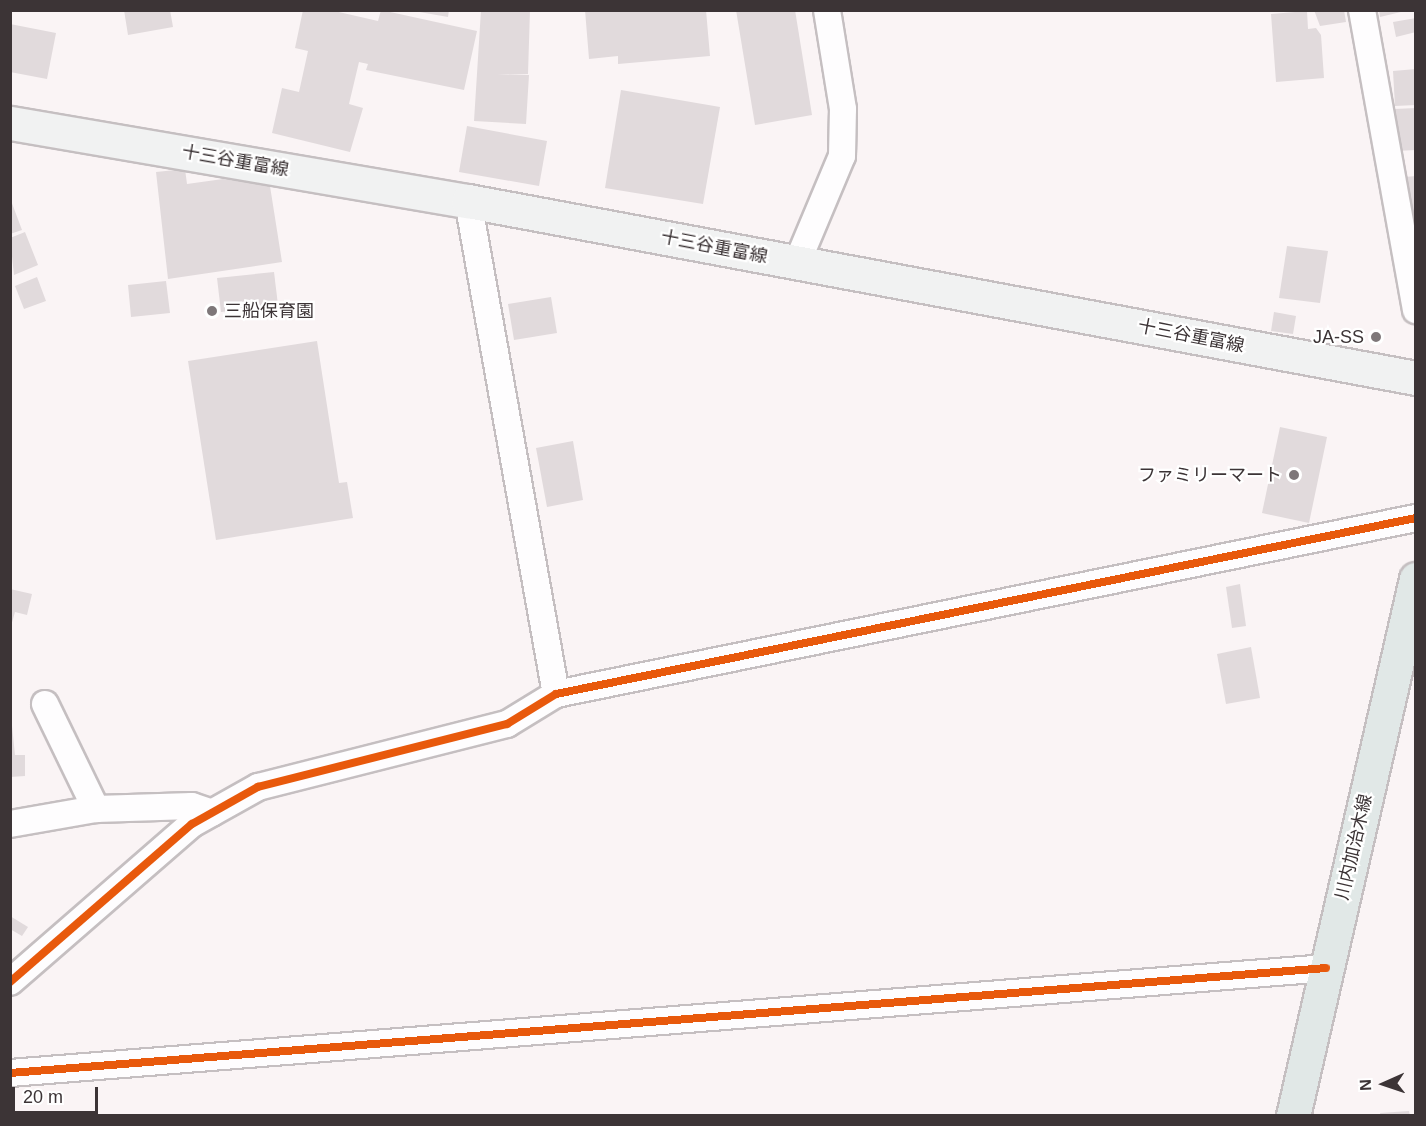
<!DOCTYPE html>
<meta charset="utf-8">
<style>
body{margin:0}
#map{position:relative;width:1426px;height:1126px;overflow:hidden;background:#faf4f5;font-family:Helvetica,"Noto Sans JP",sans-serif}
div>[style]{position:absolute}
.building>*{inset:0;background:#e1dadc}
.roads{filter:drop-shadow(2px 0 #c5bfc1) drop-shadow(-2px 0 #c5bfc1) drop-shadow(0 2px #c5bfc1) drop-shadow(0 -2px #c5bfc1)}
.street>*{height:26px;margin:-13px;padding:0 13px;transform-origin:13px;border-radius:13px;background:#fefdfe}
.secondary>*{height:33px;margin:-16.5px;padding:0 16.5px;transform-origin:16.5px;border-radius:16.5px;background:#f1f2f2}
.primary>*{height:33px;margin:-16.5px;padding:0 16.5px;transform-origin:16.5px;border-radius:16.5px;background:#e1e8e7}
.cycleway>*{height:8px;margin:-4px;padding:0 4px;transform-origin:4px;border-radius:4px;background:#e8590c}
.dots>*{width:16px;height:16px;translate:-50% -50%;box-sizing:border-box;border:3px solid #fff;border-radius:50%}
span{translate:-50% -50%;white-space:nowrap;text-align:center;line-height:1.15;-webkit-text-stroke:4.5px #fff;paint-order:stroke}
.street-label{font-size:18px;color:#3c3436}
.poi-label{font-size:18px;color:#3c3436}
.left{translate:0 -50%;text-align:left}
.right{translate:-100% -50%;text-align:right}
.frame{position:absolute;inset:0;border:12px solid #3c3436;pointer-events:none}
.north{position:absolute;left:1354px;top:1054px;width:60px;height:60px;-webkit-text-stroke:4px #fff;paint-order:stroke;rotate:267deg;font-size:16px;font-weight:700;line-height:24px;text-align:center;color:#3c3436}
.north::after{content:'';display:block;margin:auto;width:21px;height:27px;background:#3c3436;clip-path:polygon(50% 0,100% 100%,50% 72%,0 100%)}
.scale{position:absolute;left:12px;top:1087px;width:86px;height:27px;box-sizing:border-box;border:3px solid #3c3436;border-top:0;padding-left:8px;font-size:18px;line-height:21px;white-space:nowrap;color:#3c3436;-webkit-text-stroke:4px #fff;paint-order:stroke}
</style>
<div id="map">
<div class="building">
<i style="clip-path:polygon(124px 10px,170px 10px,173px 27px,128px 35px)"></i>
<i style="clip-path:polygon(303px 10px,330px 10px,378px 21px,381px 10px,477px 31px,464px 90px,366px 70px,368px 64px,359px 62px,349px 104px,363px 108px,350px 152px,272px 133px,282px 88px,299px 92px,308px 51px,295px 48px)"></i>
<i style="clip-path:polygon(408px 10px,449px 10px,448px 17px)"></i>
<i style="clip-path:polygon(481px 10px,530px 10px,528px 74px,497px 74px,529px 75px,526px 124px,474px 121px)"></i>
<i style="clip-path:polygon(585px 10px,706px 10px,710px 56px,618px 64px,618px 56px,589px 59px)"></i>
<i style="clip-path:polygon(736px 10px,795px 10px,812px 115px,755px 125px)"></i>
<i style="clip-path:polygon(1314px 10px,1344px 10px,1346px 22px,1320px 26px)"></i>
<i style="clip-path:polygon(1379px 10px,1405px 10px,1405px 11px,1380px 17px)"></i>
<i style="clip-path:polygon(1307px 11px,1308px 29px,1316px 28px,1321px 35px,1324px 78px,1276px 82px,1271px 14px)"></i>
<i style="clip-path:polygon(1416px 18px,1416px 32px,1396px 37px,1393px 22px)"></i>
<i style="clip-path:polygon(10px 24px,56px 33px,47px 79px,10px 72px)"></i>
<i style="clip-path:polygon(1416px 69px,1416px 105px,1395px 106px,1393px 71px)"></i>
<i style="clip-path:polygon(621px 90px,720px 107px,703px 204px,605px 188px)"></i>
<i style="clip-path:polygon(1416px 108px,1416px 150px,1396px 151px,1394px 109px)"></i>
<i style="clip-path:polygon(467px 126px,547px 141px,539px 186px,459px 172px)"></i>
<i style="clip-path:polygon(185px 169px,187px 184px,223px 179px,270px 186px,282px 262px,168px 279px,156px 172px)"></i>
<i style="clip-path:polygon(1416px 176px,1416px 228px,1414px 228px,1405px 177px)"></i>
<i style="clip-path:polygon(10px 198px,22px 230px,10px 234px)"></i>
<i style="clip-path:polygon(25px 232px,38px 265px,14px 275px,10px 238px)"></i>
<i style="clip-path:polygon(1287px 246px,1328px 251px,1320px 303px,1279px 298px)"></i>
<i style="clip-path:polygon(274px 272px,278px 305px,221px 312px,217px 278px)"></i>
<i style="clip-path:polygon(37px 277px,46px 301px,24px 309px,15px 286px)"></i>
<i style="clip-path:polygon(166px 281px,170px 313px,131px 317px,128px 285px)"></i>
<i style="clip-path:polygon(551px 297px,557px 333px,514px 340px,508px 304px)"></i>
<i style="clip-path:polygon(1274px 312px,1296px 316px,1293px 334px,1271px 331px)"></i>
<i style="clip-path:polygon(317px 341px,339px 483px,347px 482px,353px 518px,216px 540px,188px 361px)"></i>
<i style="clip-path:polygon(1280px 427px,1327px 437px,1309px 523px,1262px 513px)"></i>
<i style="clip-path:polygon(573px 441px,583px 500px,547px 507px,536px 448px)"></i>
<i style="clip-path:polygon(1240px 584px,1246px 626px,1232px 628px,1226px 587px)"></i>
<i style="clip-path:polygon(10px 589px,32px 594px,27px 615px,15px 612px,11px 626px)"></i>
<i style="clip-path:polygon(1251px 647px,1260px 698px,1226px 704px,1217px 654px)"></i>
<i style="clip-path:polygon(10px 706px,15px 755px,25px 755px,25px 776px,10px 777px)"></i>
<i style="clip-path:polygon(10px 916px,28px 927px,22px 936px,10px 929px)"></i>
<i style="clip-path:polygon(1409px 1111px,1410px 1116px,1381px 1116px,1380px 1113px)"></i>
</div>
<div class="roads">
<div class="street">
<i style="left:1362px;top:10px;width:305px;rotate:79.8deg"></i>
<i style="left:468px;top:201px;width:501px;rotate:79.88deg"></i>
<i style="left:797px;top:263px;width:116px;rotate:-67.2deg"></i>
<i style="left:842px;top:156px;width:47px;rotate:-88.8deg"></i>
<i style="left:843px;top:109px;width:100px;rotate:-99.2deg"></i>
<i style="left:45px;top:704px;width:117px;rotate:64.1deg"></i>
<i style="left:10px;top:824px;width:87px;rotate:-9.9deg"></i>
<i style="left:96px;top:809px;width:96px;rotate:-1.8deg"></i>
<i style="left:192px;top:806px;width:21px;rotate:19deg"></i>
<i style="left:10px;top:982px;width:241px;rotate:-41deg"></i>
<i style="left:192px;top:824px;width:76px;rotate:-29.3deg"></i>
<i style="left:258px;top:787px;width:257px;rotate:-14.2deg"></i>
<i style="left:507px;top:724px;width:57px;rotate:-31.5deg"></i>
<i style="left:556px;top:694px;width:878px;rotate:-11.57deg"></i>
<i style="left:10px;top:1073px;width:1320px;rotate:-4.56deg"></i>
</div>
<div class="secondary">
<i style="left:10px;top:123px;width:465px;rotate:9.7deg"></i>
<i style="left:468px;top:201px;width:964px;rotate:10.58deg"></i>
</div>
<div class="primary">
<i style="left:1293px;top:1116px;width:551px;rotate:-77.1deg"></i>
</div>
</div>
<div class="cycleway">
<i style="left:10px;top:982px;width:241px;rotate:-41deg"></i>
<i style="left:192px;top:824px;width:76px;rotate:-29.3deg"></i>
<i style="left:258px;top:787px;width:257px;rotate:-14.2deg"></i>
<i style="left:507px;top:724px;width:57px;rotate:-31.5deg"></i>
<i style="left:556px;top:694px;width:878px;rotate:-11.57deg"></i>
<i style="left:10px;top:1073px;width:1320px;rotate:-4.56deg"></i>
</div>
<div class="dots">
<i style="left:212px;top:311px;background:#7e7779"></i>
<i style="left:1376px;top:337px;background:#7e7779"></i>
<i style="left:1294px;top:475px;background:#7e7779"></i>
</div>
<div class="street-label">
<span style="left:235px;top:161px;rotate:10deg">十三谷重富線</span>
<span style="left:714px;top:247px;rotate:11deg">十三谷重富線</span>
<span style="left:1191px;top:336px;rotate:11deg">十三谷重富線</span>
<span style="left:1354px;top:847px;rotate:-77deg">川内加治木線</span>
</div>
<div class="poi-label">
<span class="left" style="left:224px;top:311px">三船保育園</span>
<span class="right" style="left:1364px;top:337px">JA-SS</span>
<span class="right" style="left:1282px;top:475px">ファミリーマート</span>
</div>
<div class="frame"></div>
<div class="north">N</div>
<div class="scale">20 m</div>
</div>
